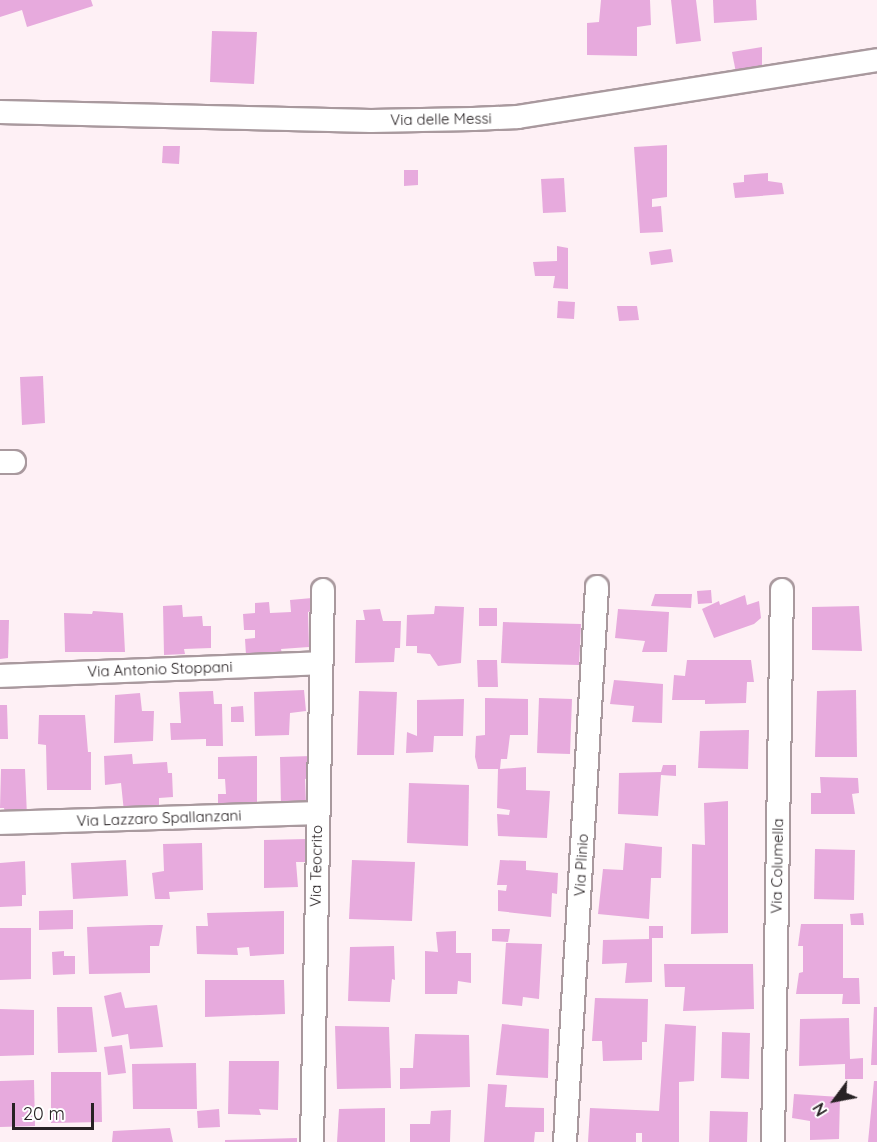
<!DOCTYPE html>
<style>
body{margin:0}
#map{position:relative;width:877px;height:1142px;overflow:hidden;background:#fef0f5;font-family:Quicksand,sans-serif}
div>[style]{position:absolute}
.building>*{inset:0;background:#e7aadd}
.roads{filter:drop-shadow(2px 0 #a9999e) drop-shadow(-2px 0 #a9999e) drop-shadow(0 2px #a9999e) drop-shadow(0 -2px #a9999e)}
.street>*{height:22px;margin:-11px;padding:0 11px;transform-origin:11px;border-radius:11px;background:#fff}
span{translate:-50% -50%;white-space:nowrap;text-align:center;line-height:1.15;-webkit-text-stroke:5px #fff;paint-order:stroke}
.street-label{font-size:15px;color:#282224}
.north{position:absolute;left:805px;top:1070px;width:60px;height:60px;-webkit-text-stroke:4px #fff;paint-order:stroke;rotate:238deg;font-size:16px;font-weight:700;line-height:24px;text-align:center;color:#282224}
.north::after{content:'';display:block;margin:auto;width:21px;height:27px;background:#282224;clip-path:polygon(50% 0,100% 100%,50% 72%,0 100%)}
.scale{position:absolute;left:12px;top:1103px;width:82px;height:27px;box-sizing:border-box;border:3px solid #282224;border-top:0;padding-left:8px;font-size:18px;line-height:21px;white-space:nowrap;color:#282224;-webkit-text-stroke:4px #fff;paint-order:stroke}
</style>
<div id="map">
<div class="building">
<i style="clip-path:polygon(0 0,91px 0,93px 6px,27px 27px,22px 10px,0 17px)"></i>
<i style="clip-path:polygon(601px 0,650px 0,651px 25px,637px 27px,637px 56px,587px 55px,587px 23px,599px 22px)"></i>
<i style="clip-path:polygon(671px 0,696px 0,701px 41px,676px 44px)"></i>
<i style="clip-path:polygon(713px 0,756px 0,757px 20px,714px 23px)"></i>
<i style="clip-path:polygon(212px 31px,257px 32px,254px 84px,210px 82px)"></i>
<i style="clip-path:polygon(762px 47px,762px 69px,736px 73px,732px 52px)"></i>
<i style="clip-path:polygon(667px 145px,667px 197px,652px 199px,652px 207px,661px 206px,663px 232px,640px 233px,634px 147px)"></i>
<i style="clip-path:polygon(163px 146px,180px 146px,179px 164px,162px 163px)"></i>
<i style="clip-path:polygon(404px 170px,418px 170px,418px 185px,404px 186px)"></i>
<i style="clip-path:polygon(768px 173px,768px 181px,782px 183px,784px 194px,735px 198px,733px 183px,744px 182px,744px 175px)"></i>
<i style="clip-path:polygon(564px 178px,566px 212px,543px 213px,541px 179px)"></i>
<i style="clip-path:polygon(557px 246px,568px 248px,568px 289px,553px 288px,555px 276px,535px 276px,533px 262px,557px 261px)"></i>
<i style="clip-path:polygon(671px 249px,673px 262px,651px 265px,649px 252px)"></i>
<i style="clip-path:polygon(558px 301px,575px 302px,574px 319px,557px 318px)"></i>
<i style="clip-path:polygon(617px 306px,637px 306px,639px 320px,619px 321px)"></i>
<i style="clip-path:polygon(43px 376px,45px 423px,22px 425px,20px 377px)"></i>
<i style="clip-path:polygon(711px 590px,712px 603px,698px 604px,697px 591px)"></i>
<i style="clip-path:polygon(655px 594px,692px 594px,691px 608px,651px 606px)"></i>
<i style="clip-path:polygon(745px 595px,747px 605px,759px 601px,761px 618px,754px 624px,714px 638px,702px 609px,719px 601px,720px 605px)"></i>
<i style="clip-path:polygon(312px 598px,312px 611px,308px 612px,309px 647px,281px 649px,282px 654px,246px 655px,245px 639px,255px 638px,255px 630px,244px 630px,243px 614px,255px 613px,255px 603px,269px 602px,270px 613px,291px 612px,290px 600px)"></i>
<i style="clip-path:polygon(182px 605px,183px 617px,202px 616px,203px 626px,211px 626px,211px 648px,184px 649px,185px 654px,164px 655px,163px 606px)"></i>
<i style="clip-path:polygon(435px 606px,464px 607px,461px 663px,438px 666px,430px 654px,417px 653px,417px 646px,406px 646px,407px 615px,434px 614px)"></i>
<i style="clip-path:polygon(859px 606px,862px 651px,812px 650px,812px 607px)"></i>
<i style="clip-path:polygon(479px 608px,497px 608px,497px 626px,479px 626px)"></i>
<i style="clip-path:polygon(380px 609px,383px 621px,401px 621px,400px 648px,395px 648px,394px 662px,355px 663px,356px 620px,365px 620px,363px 610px)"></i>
<i style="clip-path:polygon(618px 609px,669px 612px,667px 652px,642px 652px,645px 641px,615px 638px)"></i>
<i style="clip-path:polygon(93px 611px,123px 613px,125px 652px,65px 652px,64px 613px,92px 614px)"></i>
<i style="clip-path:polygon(0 620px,9px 620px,8px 658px,0 659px)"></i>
<i style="clip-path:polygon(503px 622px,581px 624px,579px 665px,501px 663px)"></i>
<i style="clip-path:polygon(477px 660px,497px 660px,498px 687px,478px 687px)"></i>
<i style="clip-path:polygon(687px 660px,751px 660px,754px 682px,747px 682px,746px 703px,705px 704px,705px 700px,672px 700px,674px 675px,685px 676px)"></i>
<i style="clip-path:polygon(614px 680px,663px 684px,662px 723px,632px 722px,634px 706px,610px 704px)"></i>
<i style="clip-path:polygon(304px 690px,306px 711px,290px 713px,289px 735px,255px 736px,254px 692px)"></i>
<i style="clip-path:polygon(856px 690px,857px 757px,815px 757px,817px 691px)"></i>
<i style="clip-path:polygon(213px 691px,214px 704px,222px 704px,223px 746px,206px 746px,206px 739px,171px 740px,170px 723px,181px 723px,179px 692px)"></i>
<i style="clip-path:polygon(359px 691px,397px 692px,394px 755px,357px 755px)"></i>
<i style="clip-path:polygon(140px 693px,142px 711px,154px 711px,153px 741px,114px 743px,115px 695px)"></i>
<i style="clip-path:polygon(485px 698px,528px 699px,528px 735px,510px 735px,507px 759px,501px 759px,500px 769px,526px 767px,526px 790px,550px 791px,547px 838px,498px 836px,497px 814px,509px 815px,510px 810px,497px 808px,498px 769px,478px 769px,475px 757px,476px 736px,485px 735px)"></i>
<i style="clip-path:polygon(539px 698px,572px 699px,570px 754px,537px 753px)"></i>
<i style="clip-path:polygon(464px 699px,463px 736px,434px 736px,433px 752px,406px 753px,407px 732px,417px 736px,417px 700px)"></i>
<i style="clip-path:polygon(0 705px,7px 705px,8px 739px,0 739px)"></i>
<i style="clip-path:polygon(243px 706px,244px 722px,231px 722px,231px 707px)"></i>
<i style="clip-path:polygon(39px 715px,85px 715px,88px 752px,91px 752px,91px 790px,47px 790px,46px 745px,38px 744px)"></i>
<i style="clip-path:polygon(749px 730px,748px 769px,698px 768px,700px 731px)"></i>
<i style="clip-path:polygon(132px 754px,133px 764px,167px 762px,168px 773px,172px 773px,173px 797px,159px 798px,159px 810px,124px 812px,121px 783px,105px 785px,104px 756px)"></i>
<i style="clip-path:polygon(257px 756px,257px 804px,218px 805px,218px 794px,226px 794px,225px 779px,218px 779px,218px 757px)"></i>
<i style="clip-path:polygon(311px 756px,311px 778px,305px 779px,306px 804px,281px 806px,280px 757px)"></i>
<i style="clip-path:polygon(663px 765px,676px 765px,676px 776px,661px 775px,658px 816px,618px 814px,619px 773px,661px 772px)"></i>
<i style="clip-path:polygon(1px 769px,25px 769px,27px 816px,6px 817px,4px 808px,0 808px)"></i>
<i style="clip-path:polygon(820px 777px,858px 778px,859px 793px,852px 794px,855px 814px,811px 814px,811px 793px,821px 793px)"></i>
<i style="clip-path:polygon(409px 783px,469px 785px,468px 846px,407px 843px)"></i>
<i style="clip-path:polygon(728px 801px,728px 933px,691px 934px,692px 844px,705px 845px,704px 803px)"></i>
<i style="clip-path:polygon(306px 839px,306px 862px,296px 862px,298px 887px,264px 888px,264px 840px)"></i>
<i style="clip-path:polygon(202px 843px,203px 890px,169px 892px,170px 899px,155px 899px,152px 873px,164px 871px,163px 844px)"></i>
<i style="clip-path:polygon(625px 843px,662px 847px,661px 878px,651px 878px,649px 919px,598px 914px,603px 869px,623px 870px)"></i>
<i style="clip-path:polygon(815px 849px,855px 850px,854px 900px,814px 899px)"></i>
<i style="clip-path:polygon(126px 860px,128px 896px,73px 899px,71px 863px)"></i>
<i style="clip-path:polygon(352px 860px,415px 862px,412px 921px,349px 919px)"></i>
<i style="clip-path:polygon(500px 860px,526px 861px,526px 870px,558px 873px,557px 894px,552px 893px,551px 917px,498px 911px,498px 890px,506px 891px,507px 885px,497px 885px)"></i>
<i style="clip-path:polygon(25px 861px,26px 895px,22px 895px,22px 906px,0 907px,0 863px)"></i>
<i style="clip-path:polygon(73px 910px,73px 929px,39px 930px,39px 911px)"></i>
<i style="clip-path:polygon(284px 911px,284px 954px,250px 956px,249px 947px,237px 948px,238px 955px,197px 954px,196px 926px,208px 926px,207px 913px)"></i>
<i style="clip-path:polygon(863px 913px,864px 925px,851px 925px,850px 914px)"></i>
<i style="clip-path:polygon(801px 924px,843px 924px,843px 978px,859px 978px,860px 1004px,842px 1004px,843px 994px,796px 994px,799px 973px,803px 972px,803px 946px,798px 946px)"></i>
<i style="clip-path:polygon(150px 925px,163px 925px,159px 946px,150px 946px,150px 973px,89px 974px,87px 927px)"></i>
<i style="clip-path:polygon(649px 926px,663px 926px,663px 938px,652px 938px,652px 982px,625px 983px,627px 963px,602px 964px,603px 940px,649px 939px)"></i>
<i style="clip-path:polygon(0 928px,31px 928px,31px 979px,0 980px)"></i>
<i style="clip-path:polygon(492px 929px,510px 929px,508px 942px,492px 941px)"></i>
<i style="clip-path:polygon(456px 931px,456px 953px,471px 953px,471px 983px,458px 981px,457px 994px,425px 994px,425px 951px,438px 952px,436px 932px)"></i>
<i style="clip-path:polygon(506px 943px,542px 944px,539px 999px,523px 997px,522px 1006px,502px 1004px)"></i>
<i style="clip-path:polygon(394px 946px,395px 980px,392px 979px,390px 1002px,348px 1001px,350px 947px)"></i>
<i style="clip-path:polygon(64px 951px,64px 956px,75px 956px,75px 974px,53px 975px,52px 952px)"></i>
<i style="clip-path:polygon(664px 964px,753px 964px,754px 1009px,683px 1011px,685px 987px,665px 987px)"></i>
<i style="clip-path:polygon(205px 980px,284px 980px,285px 1014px,205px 1017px)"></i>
<i style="clip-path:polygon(121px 992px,125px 1008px,157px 1005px,163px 1047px,130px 1049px,128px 1034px,112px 1037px,104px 996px)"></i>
<i style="clip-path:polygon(595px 998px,648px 999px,647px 1042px,642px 1042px,642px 1060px,603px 1061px,602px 1041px,592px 1041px)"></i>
<i style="clip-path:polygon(57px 1007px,92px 1007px,97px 1052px,58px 1053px)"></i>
<i style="clip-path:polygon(874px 1007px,877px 1007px,877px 1065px,871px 1065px)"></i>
<i style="clip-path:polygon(0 1009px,34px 1010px,34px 1055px,0 1056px)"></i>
<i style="clip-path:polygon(849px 1018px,850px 1059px,863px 1058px,863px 1079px,845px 1079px,845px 1064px,799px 1066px,800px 1019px)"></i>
<i style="clip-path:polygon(502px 1024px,549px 1029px,548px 1078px,496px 1075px)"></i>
<i style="clip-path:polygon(665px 1024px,696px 1026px,694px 1081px,679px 1082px,679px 1142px,642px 1142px,642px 1133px,636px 1133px,636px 1142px,588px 1142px,590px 1108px,659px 1111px)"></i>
<i style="clip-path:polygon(335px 1026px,389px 1027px,391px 1088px,337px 1089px)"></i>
<i style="clip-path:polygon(722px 1032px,750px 1033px,749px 1079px,721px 1078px)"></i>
<i style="clip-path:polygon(415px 1034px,469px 1035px,470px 1087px,400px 1089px,400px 1068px,413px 1068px)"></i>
<i style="clip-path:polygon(122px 1045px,126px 1073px,108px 1075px,104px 1047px)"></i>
<i style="clip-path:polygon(229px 1061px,279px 1061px,278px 1110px,259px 1109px,261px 1115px,228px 1114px)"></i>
<i style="clip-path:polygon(196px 1063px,197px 1109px,133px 1109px,132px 1064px)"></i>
<i style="clip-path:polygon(51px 1072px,101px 1072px,102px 1122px,51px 1123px)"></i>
<i style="clip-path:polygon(34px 1080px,35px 1126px,0 1127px,0 1081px)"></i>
<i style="clip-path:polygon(874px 1081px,877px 1081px,877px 1142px,868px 1142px)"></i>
<i style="clip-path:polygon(488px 1084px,507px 1085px,505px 1107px,544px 1108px,544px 1132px,535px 1132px,534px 1142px,484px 1142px)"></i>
<i style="clip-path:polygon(794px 1094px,840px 1097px,839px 1139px,810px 1140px,810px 1121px,792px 1118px)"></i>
<i style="clip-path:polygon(385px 1108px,385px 1142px,337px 1142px,339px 1109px)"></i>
<i style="clip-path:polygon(219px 1109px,220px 1127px,198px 1128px,197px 1111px)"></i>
<i style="clip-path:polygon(451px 1110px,450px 1142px,410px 1142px,410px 1124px,430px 1124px,431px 1111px)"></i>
<i style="clip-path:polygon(710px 1111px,748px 1112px,747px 1142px,709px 1142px)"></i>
<i style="clip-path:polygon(170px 1128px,173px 1142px,112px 1142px,113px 1131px)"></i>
<i style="clip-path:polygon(297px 1138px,297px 1142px,225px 1142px,225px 1140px)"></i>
</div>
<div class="roads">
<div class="street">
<i style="left:0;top:112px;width:371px;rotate:1.4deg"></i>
<i style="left:371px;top:121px;width:102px;rotate:-1.1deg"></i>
<i style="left:473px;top:119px;width:45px;rotate:-2.5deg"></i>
<i style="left:518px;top:117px;width:363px;rotate:-9deg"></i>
<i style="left:0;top:462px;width:14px"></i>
<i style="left:0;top:676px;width:321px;rotate:-2.3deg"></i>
<i style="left:0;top:823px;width:317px;rotate:-1.8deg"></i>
<i style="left:312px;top:1142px;width:552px;rotate:-88.86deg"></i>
<i style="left:565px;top:1142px;width:556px;rotate:-86.7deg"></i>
<i style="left:773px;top:1142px;width:552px;rotate:-89.07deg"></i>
</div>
</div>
<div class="street-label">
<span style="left:441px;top:119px;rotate:-1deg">Via delle Messi</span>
<span style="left:160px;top:669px;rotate:-2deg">Via Antonio Stoppani</span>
<span style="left:159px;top:818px;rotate:-2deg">Via Lazzaro Spallanzani</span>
<span style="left:581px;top:865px;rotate:-87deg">Via Plinio</span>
<span style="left:316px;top:866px;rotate:-89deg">Via Teocrito</span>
<span style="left:777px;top:866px;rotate:-89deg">Via Columella</span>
</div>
<div class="north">N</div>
<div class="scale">20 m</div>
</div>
